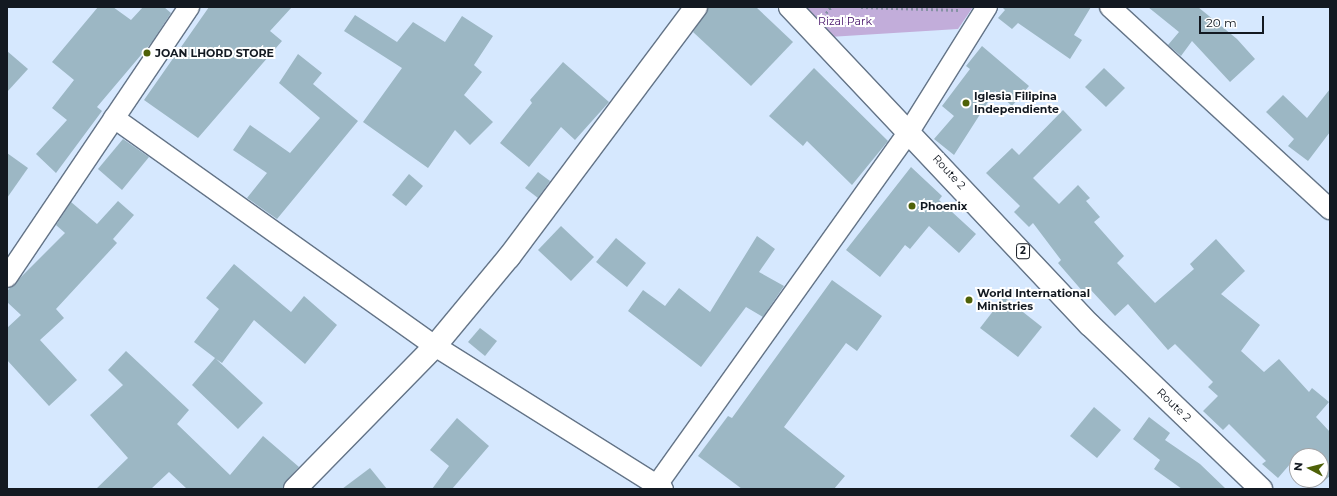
<!DOCTYPE html>
<style>
body{margin:0}
#map{position:relative;width:1337px;height:496px;overflow:hidden;background:#d6e8fe;font-family:Montserrat,sans-serif}
div>[style]{position:absolute}
.green>*{inset:0;background:#c2adda}
.building>*{inset:0;background:#9cb7c4}
.path>*{height:2.5px;margin-top:-1.25px;transform-origin:0;background:repeating-linear-gradient(90deg,#8592a3 0 2px,transparent 0 5px)}
.roads{filter:drop-shadow(1px 0 #647487) drop-shadow(-1px 0 #647487) drop-shadow(0 1px #647487) drop-shadow(0 -1px #647487)}
.street>*{height:20px;margin:-10px;padding:0 10px;transform-origin:10px;border-radius:10px;background:#fff}
.secondary>*{height:22px;margin:-11px;padding:0 11px;transform-origin:11px;border-radius:11px;background:#fff}
.highway>*{height:22px;margin:-11px;padding:0 11px;transform-origin:11px;border-radius:11px;background:#fff}
.dots>*{width:11px;height:11px;translate:-50% -50%;box-sizing:border-box;border:2px solid #fff;border-radius:50%}
span{translate:-50% -50%;white-space:nowrap;text-align:center;line-height:1.15;-webkit-text-stroke:4px #fff;paint-order:stroke}
.shield-label span{padding:1px 3px;background:#fff;border:1px solid;border-radius:3px;-webkit-text-stroke-width:0}
.shield-label{font-size:10px;color:#131921;font-weight:700}
.park-label{font-size:11px;color:#430f67}
.poi-label{font-size:11px;color:#131921;font-weight:700}
.left{translate:0 -50%;text-align:left}
.street-label{font-size:11px;color:#131921}
.frame{position:absolute;inset:0;border:8px solid #131921;pointer-events:none}
.north{position:absolute;left:1289px;top:448px;width:40px;height:40px;box-sizing:border-box;background:#fff;border:1px solid #a1a3a6;border-radius:50%;rotate:277deg;font-size:11px;font-weight:700;line-height:16px;text-align:center;color:#131921}
.north::after{content:'';display:block;margin:auto;width:14px;height:18px;background:#4e6108;clip-path:polygon(50% 0,100% 100%,50% 72%,0 100%)}
.scale{position:absolute;left:1199px;top:16px;width:65px;height:18px;box-sizing:border-box;border:2px solid #131921;border-top:0;padding-left:5px;font-size:12px;line-height:14px;white-space:nowrap;color:#131921;-webkit-text-stroke:3px #fff;paint-order:stroke}
</style>
<div id="map">
<div class="green">
<i style="clip-path:polygon(801px 7px,973px 7px,958px 29px,829px 37px)"></i>
</div>
<div class="building">
<i style="clip-path:polygon(98px 7px,113px 7px,131px 20px,143px 7px,164px 7px,171px 13px,152px 42px,97px 107px,102px 111px,56px 173px,36px 154px,67px 120px,52px 108px,74px 80px,52px 62px)"></i>
<i style="clip-path:polygon(209px 7px,292px 7px,270px 31px,282px 41px,198px 138px,144px 100px)"></i>
<i style="clip-path:polygon(708px 7px,756px 7px,793px 42px,751px 86px,693px 32px)"></i>
<i style="clip-path:polygon(1002px 7px,1091px 7px,1074px 35px,1082px 40px,1070px 59px,1018px 23px,1012px 29px,998px 18px,1005px 10px)"></i>
<i style="clip-path:polygon(1148px 7px,1198px 7px,1237px 39px,1255px 59px,1230px 82px,1192px 41px,1181px 56px,1168px 45px,1179px 32px)"></i>
<i style="clip-path:polygon(355px 15px,397px 42px,413px 22px,445px 42px,462px 16px,493px 36px,474px 65px,482px 72px,464px 95px,493px 122px,470px 145px,455px 130px,428px 168px,363px 122px,402px 68px,344px 31px)"></i>
<i style="clip-path:polygon(982px 46px,1029px 86px,1012px 106px,995px 91px,954px 155px,934px 139px,954px 116px,942px 106px,970px 69px,966px 66px)"></i>
<i style="clip-path:polygon(7px 51px,28px 69px,7px 92px)"></i>
<i style="clip-path:polygon(298px 54px,322px 73px,313px 84px,358px 121px,277px 219px,247px 198px,267px 173px,233px 150px,250px 125px,290px 153px,320px 118px,279px 83px)"></i>
<i style="clip-path:polygon(563px 62px,609px 102px,575px 140px,561px 127px,529px 167px,500px 143px,532px 103px,530px 100px)"></i>
<i style="clip-path:polygon(814px 68px,888px 141px,852px 185px,807px 141px,803px 146px,769px 116px)"></i>
<i style="clip-path:polygon(1104px 68px,1125px 88px,1106px 107px,1085px 87px)"></i>
<i style="clip-path:polygon(1330px 89px,1330px 132px,1308px 161px,1288px 146px,1294px 139px,1266px 112px,1283px 95px,1307px 118px)"></i>
<i style="clip-path:polygon(1063px 110px,1082px 130px,1033px 178px,1059px 204px,1078px 185px,1090px 198px,1086px 201px,1100px 217px,1094px 222px,1124px 256px,1117px 263px,1155px 303px,1194px 269px,1190px 264px,1216px 239px,1245px 271px,1221px 294px,1260px 325px,1241px 351px,1264px 372px,1279px 359px,1309px 392px,1312px 388px,1329px 402px,1316px 417px,1330px 432px,1330px 476px,1320px 484px,1316px 480px,1321px 480px,1321px 456px,1297px 456px,1278px 478px,1262px 464px,1266px 461px,1229px 424px,1223px 430px,1203px 411px,1218px 396px,1208px 387px,1213px 382px,1175px 344px,1168px 350px,1128px 304px,1115px 316px,1089px 288px,1084px 293px,1058px 263px,1061px 260px,1033px 223px,1029px 227px,1014px 212px,1020px 206px,986px 173px,1012px 148px,1019px 155px)"></i>
<i style="clip-path:polygon(123px 139px,149px 157px,122px 190px,98px 169px)"></i>
<i style="clip-path:polygon(7px 153px,28px 168px,7px 198px)"></i>
<i style="clip-path:polygon(911px 167px,942px 196px,939px 200px,976px 234px,959px 253px,929px 226px,910px 249px,905px 245px,880px 277px,846px 250px)"></i>
<i style="clip-path:polygon(538px 172px,550px 181px,538px 198px,525px 188px)"></i>
<i style="clip-path:polygon(409px 174px,423px 186px,406px 206px,392px 195px)"></i>
<i style="clip-path:polygon(118px 201px,134px 215px,113px 239px,117px 243px,56px 309px,64px 318px,40px 340px,77px 380px,49px 406px,7px 360px,7px 328px,21px 315px,7px 302px,7px 291px,65px 233px,56px 225px,71px 202px,97px 224px)"></i>
<i style="clip-path:polygon(561px 226px,594px 257px,571px 281px,538px 250px)"></i>
<i style="clip-path:polygon(757px 236px,775px 249px,759px 272px,784px 286px,763px 317px,746px 307px,701px 367px,628px 311px,643px 290px,665px 306px,679px 288px,710px 312px)"></i>
<i style="clip-path:polygon(616px 238px,646px 263px,627px 287px,596px 262px)"></i>
<i style="clip-path:polygon(234px 264px,291px 312px,304px 296px,337px 325px,305px 364px,254px 320px,222px 363px,216px 359px,263px 403px,238px 429px,192px 385px,215px 358px,194px 342px,219px 309px,206px 298px)"></i>
<i style="clip-path:polygon(832px 280px,882px 316px,857px 351px,846px 343px,784px 427px,845px 476px,834px 489px,742px 489px,698px 456px,728px 416px,732px 418px)"></i>
<i style="clip-path:polygon(1004px 297px,1042px 327px,1018px 357px,980px 328px)"></i>
<i style="clip-path:polygon(480px 328px,497px 341px,485px 356px,468px 342px)"></i>
<i style="clip-path:polygon(126px 351px,189px 410px,177px 424px,230px 475px,263px 436px,299px 467px,286px 481px,283px 489px,187px 489px,169px 472px,151px 489px,96px 489px,128px 458px,90px 415px,123px 385px,108px 370px)"></i>
<i style="clip-path:polygon(1094px 407px,1121px 430px,1097px 458px,1070px 436px)"></i>
<i style="clip-path:polygon(1149px 417px,1170px 433px,1165px 440px,1200px 464px,1226px 489px,1182px 489px,1154px 469px,1160px 460px,1133px 439px)"></i>
<i style="clip-path:polygon(457px 418px,489px 446px,452px 489px,432px 489px,449px 466px,430px 450px)"></i>
<i style="clip-path:polygon(370px 468px,387px 489px,342px 489px)"></i>
</div>
<div class="path">
<i style="left:861px;top:7px;width:99px;rotate:1.7deg"></i>
<i style="left:826px;top:13px;width:8px;rotate:-50deg"></i>
</div>
<div class="roads">
<div class="street">
<i style="left:1110px;top:7px;width:299px;rotate:42.6deg"></i>
<i style="left:114px;top:118px;width:394px;rotate:35.4deg"></i>
<i style="left:435px;top:346px;width:269px;rotate:32.1deg"></i>
<i style="left:7px;top:277px;width:326px;rotate:-56deg"></i>
<i style="left:654px;top:489px;width:441px;rotate:-54.5deg"></i>
<i style="left:910px;top:130px;width:145px;rotate:-58deg"></i>
</div>
<div class="secondary">
<i style="left:295px;top:489px;width:200px;rotate:-45.6deg"></i>
<i style="left:435px;top:346px;width:116px;rotate:-50.3deg"></i>
<i style="left:509px;top:257px;width:312px;rotate:-53.2deg"></i>
</div>
<div class="highway">
<i style="left:790px;top:7px;width:437px;rotate:46.7deg"></i>
<i style="left:1090px;top:325px;width:237px;rotate:43.8deg"></i>
</div>
</div>
<div class="dots">
<i style="left:147px;top:53px;background:#4e6108"></i>
<i style="left:966px;top:103px;background:#4e6108"></i>
<i style="left:912px;top:206px;background:#4e6108"></i>
<i style="left:969px;top:300px;background:#4e6108"></i>
</div>
<div class="shield-label">
<span style="left:1023px;top:251px">2</span>
</div>
<div class="park-label">
<span style="left:845px;top:21px">Rizal Park</span>
</div>
<div class="poi-label">
<span class="left" style="left:155px;top:53px">JOAN LHORD STORE</span>
<span class="left" style="left:974px;top:103px">Iglesia Filipina<br>Independiente</span>
<span class="left" style="left:920px;top:206px">Phoenix</span>
<span class="left" style="left:977px;top:300px">World International<br>Ministries</span>
</div>
<div class="street-label">
<span style="left:949px;top:172px;rotate:47deg">Route 2</span>
<span style="left:1174px;top:405px;rotate:44deg">Route 2</span>
</div>
<div class="frame"></div>
<div class="north">N</div>
<div class="scale">20 m</div>
</div>
